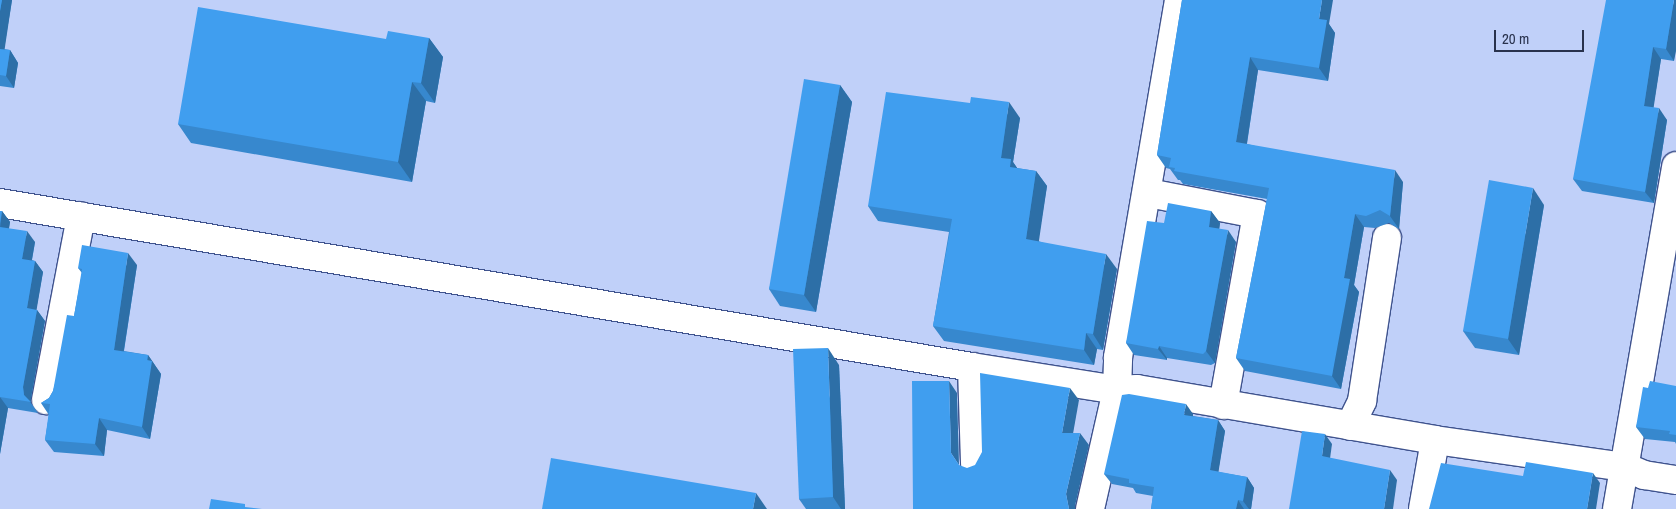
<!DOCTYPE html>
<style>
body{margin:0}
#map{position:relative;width:1676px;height:509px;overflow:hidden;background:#c0d0f9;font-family:"Archivo Narrow",sans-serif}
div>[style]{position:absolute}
.roads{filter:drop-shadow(1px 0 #3f538e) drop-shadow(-1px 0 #3f538e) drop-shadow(0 1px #3f538e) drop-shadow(0 -1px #3f538e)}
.street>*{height:28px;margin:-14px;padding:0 14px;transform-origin:14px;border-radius:14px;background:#fff}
.wall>*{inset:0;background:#3788ce}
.shaded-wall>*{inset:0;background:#2d6fa7}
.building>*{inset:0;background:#409eef}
span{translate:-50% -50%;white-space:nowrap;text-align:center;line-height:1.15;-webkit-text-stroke:4.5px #c0d0f9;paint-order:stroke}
.scale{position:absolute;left:1494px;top:30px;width:90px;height:22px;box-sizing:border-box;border:2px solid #29324d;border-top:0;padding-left:6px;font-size:15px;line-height:18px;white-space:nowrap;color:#29324d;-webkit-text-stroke:4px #c0d0f9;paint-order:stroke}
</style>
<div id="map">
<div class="roads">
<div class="street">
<i style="left:1148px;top:193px;width:111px;rotate:10.9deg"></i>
<i style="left:1257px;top:214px;width:194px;rotate:100.1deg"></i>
<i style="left:0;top:203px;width:986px;rotate:9.58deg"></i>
<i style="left:972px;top:367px;width:147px;rotate:9deg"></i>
<i style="left:1117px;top:390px;width:20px;rotate:-3deg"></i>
<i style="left:1137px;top:389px;width:302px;rotate:9.7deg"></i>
<i style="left:1435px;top:440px;width:192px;rotate:8.1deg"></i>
<i style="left:1625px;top:467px;width:21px;rotate:23deg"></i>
<i style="left:1644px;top:475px;width:32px;rotate:9deg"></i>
<i style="left:972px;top:367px;width:97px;rotate:88.2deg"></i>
<i style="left:46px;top:400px;width:187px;rotate:-79.2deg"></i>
<i style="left:1350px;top:426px;width:28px;rotate:-64deg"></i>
<i style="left:1362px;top:401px;width:165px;rotate:-81.3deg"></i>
<i style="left:1090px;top:509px;width:122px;rotate:-77.2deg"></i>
<i style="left:1117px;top:390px;width:33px;rotate:-88deg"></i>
<i style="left:1118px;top:357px;width:362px;rotate:-80.3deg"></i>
<i style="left:1423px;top:509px;width:70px;rotate:-80.1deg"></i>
<i style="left:1617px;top:509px;width:348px;rotate:-80.2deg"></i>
</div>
</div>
<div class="wall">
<i style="clip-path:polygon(0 0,12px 0,4px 49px,10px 50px,18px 63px,14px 88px,0 86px)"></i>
<i style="clip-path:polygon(1182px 0,1329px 24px,1335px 33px,1328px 81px,1258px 70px,1247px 144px,1403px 182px,1399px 229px,1389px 223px,1375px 228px,1364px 227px,1354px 285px,1359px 292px,1341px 389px,1245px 371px,1236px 358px,1267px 199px,1183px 184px,1180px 180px,1178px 180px,1170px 169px,1166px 168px,1157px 155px)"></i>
<i style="clip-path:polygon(1676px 0,1674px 61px,1661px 59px,1653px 108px,1667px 120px,1654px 203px,1582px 191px,1573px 179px)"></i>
<i style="clip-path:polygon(429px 38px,443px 57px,435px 103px,426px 101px,412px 182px,191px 143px,178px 124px,386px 39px)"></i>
<i style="clip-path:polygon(840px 85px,852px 102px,816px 312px,780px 306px,769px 289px)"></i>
<i style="clip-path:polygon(970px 103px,1020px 118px,1013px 162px,1017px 168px,1036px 171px,1047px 186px,1038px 241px,1117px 269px,1103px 350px,1097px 349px,1094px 365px,944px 341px,933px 326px,949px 232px,878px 221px,868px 206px)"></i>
<i style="clip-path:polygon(1544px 205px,1519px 355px,1475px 348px,1463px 331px)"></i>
<i style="clip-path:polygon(0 211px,2px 211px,10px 222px,9px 229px,35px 242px,32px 260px,35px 261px,43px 272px,36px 310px,37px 310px,45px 321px,31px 398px,31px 403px,38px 413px,8px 408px,0 454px)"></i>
<i style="clip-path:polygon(1211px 211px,1220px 223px,1219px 229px,1236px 242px,1215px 363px,1211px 365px,1167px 358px,1167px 360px,1134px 355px,1126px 343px,1164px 223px)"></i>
<i style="clip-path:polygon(137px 265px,124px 351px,148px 355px,161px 374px,150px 439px,107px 430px,104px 456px,54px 452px,45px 440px,49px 415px,41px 403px,49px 398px,53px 391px,74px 316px,82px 273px,78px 268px)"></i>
<i style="clip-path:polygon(839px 365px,845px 509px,806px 509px,799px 499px)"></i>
<i style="clip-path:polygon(1676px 386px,1676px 444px,1675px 442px,1645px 439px,1636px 427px,1648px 388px)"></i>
<i style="clip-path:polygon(1193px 414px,1193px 416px,1218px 420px,1225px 431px,1218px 472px,1247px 477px,1254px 488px,1251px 509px,1151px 509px,1153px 496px,1136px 493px,1133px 488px,1112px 484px,1104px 474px)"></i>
</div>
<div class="shaded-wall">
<i style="clip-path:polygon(2px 0,12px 0,3px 60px,0 56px,0 11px)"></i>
<i style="clip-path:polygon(1322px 0,1333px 0,1329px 24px,1335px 33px,1328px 81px,1319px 68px,1319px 19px)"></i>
<i style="clip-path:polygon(1674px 0,1676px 0,1676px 51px,1674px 61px,1666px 49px)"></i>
<i style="clip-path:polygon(429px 38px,443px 57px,435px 103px,421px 83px)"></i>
<i style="clip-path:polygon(1653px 47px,1661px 59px,1652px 118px,1644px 106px)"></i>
<i style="clip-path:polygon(10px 50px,18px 63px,14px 88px,6px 76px)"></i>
<i style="clip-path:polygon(1250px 57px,1258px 70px,1245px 155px,1236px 142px)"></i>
<i style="clip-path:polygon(412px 82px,426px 101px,412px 182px,398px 162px)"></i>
<i style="clip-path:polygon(840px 85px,852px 102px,816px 312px,804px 295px)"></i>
<i style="clip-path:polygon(1009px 102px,1020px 118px,1013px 162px,1022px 175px,1021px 182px,1001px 158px)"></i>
<i style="clip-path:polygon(1659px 108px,1667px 120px,1654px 203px,1645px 192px)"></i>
<i style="clip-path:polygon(1395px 170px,1403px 182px,1399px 229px,1390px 216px)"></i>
<i style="clip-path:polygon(1036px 171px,1047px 186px,1037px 254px,1026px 239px)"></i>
<i style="clip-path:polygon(1533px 188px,1544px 205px,1519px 355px,1508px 339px)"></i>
<i style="clip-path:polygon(2px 211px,10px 222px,7px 238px,0 228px)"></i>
<i style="clip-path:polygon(1211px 211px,1220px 223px,1218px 239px,1209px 227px)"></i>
<i style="clip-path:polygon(1355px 214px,1364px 227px,1354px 285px,1359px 292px,1341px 389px,1332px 376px,1344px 278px)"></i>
<i style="clip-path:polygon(1228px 230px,1236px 242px,1215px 363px,1206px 351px)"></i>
<i style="clip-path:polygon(27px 231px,35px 242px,30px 270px,22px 259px)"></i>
<i style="clip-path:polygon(128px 253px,137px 265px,122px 362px,114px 350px)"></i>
<i style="clip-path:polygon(1106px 254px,1117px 269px,1103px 350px,1093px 334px)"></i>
<i style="clip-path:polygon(35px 261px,43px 272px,35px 319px,27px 308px)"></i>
<i style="clip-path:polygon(37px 310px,45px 321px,31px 398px,31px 403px,24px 395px,23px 387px)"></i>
<i style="clip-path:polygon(1086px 333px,1097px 349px,1094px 365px,1084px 350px)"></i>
<i style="clip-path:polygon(1159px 346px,1167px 358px,1167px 360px,1158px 349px)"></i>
<i style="clip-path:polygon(828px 348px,839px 365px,845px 509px,841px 509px,833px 497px)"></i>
<i style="clip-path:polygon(148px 355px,161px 374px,150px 439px,142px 427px)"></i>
<i style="clip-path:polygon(949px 381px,957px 393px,959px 465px,967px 477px,951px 453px)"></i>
<i style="clip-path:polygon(1070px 388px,1079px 400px,1071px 445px,1062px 433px)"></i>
<i style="clip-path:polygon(0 397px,8px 408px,0 454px)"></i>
<i style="clip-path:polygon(1186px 404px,1193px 414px,1192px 425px,1184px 415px)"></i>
<i style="clip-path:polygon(99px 418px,107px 430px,104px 456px,95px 444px)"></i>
<i style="clip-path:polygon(1218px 420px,1225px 431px,1217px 481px,1210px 470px)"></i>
<i style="clip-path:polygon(1080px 433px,1089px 445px,1075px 506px,1075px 509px,1069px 509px,1066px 494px)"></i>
<i style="clip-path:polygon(1325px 434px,1332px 444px,1329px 466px,1322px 456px)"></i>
<i style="clip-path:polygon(1390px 470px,1397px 480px,1393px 509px,1384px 509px)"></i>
<i style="clip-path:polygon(1593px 473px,1600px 483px,1596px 509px,1587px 509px)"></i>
<i style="clip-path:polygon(1247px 477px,1254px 488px,1251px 509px,1249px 509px,1243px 501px)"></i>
<i style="clip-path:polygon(756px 493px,767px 509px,753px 509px)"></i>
<i style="clip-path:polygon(1238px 500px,1244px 509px,1236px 509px)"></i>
</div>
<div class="building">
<i style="clip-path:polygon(0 0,2px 0,0 11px)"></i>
<i style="clip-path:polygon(1182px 0,1322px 0,1319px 19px,1327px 20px,1319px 68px,1250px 57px,1236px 142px,1395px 170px,1390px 216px,1380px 210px,1366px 216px,1355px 214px,1344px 278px,1350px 279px,1332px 376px,1236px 358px,1269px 188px,1174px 171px,1175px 168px,1169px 167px,1171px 158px,1157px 155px)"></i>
<i style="clip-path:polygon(1606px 0,1674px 0,1666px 49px,1653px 47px,1644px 106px,1659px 108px,1645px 192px,1573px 179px)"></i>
<i style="clip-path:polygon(198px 7px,386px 39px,388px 31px,429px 38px,421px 83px,412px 82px,398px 162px,178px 124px)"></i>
<i style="clip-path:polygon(0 49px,10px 50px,6px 76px,0 75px)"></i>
<i style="clip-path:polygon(804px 79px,840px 85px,804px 295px,769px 289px)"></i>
<i style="clip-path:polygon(886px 92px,970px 103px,971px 97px,1009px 102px,1001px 158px,1011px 159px,1010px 167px,1036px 171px,1026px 239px,1106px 254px,1093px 334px,1086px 333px,1084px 350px,933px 326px,952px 219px,868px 206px)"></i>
<i style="clip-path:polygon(1489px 180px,1533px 188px,1508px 339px,1463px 331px)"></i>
<i style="clip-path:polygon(1168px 203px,1211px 211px,1209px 227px,1228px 230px,1206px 351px,1203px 354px,1159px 346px,1158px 349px,1126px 343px,1147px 221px,1164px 223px)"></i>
<i style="clip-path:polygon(0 211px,2px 211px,0 223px)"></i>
<i style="clip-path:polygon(0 227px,27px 231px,22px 259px,35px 261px,27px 308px,37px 310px,23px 387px,24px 395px,31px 402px,0 397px)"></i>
<i style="clip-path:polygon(82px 245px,128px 253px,114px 350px,148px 355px,147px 360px,152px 361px,142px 427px,99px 418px,95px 444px,45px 440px,50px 404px,41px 403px,49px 398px,53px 391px,67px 315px,74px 316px,82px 269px,78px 268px)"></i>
<i style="clip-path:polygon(828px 348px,833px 497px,799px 499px,793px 349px)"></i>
<i style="clip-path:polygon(980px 373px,1070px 388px,1062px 433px,1080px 433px,1066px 494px,1069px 509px,913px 509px,912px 381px,949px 381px,951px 453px,959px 465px,967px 468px,975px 465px,982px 452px)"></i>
<i style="clip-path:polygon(1650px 381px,1676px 386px,1676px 435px,1669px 434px,1670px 431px,1636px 427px,1643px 387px,1648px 388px)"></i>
<i style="clip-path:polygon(1129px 394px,1186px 404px,1184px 415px,1218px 420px,1210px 470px,1247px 477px,1243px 501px,1238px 500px,1236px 509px,1151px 509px,1154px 487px,1129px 483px,1129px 479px,1104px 474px,1122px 395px)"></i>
<i style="clip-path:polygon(1302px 431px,1325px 434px,1322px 456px,1390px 470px,1384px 509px,1289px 509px)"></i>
<i style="clip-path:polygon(551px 458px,756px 493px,753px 509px,542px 509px)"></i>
<i style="clip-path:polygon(1526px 462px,1593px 473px,1587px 509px,1429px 509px,1441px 463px,1523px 476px)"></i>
<i style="clip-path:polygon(211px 499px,245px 504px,245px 507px,262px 509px,209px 509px)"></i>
</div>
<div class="scale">20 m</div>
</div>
